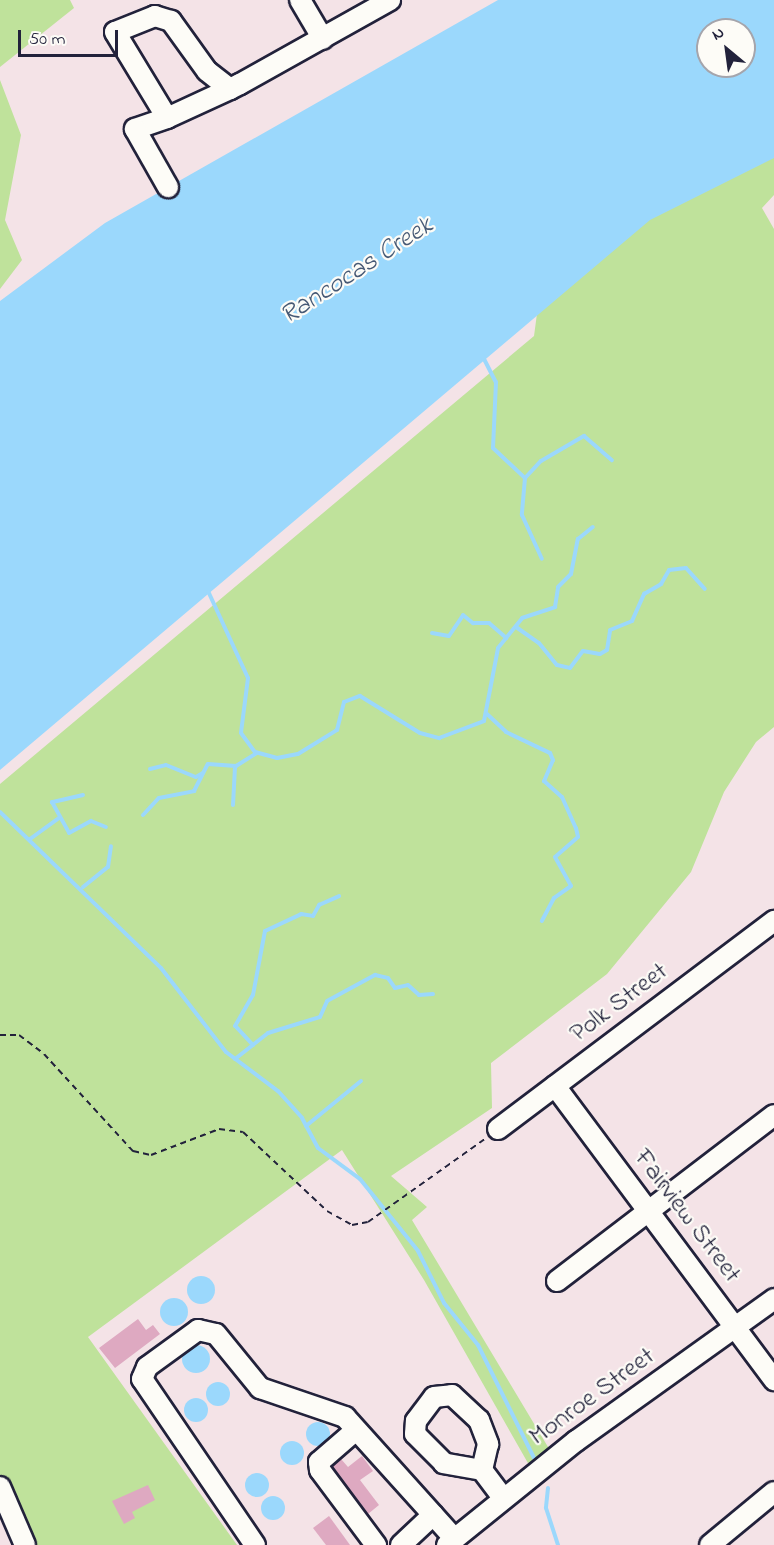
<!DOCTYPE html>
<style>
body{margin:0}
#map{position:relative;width:774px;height:1545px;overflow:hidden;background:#f4e3e7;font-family:"Indie Flower",sans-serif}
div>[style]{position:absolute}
.green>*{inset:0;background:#bfe29b}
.water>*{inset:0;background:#9bd8fc}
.round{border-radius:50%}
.stream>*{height:4px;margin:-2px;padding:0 2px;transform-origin:2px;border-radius:2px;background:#9bd8fc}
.building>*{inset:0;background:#dea9c1}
.path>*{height:2px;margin-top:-1px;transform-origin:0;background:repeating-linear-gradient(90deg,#22223b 0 6px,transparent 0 10.5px)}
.roads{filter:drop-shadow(2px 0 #22223b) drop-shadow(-2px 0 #22223b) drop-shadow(0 2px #22223b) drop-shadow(0 -2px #22223b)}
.minor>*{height:20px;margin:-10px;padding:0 10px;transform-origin:10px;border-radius:10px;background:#fdfcf7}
span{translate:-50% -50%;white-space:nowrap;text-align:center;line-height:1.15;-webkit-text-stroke:4.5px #fdfcf7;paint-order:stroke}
.street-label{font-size:26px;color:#22223b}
.water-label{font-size:27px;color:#465975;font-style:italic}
.north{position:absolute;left:696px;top:18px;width:60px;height:60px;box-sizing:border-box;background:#fdfcf7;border:2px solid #a5a5ac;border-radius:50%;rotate:331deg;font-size:16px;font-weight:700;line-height:24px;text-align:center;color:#22223b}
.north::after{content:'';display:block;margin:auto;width:21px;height:27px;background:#22223b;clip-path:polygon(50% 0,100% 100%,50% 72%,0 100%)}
.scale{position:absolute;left:18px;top:30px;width:100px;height:27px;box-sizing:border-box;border:3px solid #22223b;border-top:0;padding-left:8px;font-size:18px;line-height:21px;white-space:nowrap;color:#22223b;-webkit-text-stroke:4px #fdfcf7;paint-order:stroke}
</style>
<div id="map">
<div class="green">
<i style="clip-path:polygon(0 0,70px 0,74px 8px,0 67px)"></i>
<i style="clip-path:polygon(0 80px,21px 135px,5px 220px,22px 260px,0 289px)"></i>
<i style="clip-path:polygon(774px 152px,774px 195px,762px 208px,774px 229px,774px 727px,756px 742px,724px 792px,691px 872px,607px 974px,491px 1063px,492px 1108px,391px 1176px,427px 1207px,412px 1220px,557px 1462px,537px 1479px,424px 1280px,342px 1150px,88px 1337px,237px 1545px,26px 1545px,0 1485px,0 784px,534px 336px,538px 306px,612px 239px)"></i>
</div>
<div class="water">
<i style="clip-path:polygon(evenodd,498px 0,774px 0,774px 158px,650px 220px,0 770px,0 301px,105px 223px,498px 0,708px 30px,744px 30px,744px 66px,708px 66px,708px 30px)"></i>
<i class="round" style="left:187px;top:1276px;width:28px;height:28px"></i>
<i class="round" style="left:160px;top:1298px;width:28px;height:28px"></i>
<i class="round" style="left:182px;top:1345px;width:28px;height:28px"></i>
<i class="round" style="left:206px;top:1382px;width:24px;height:24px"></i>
<i class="round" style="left:184px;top:1398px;width:24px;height:24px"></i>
<i class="round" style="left:306px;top:1422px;width:24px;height:24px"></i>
<i class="round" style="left:280px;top:1441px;width:24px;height:24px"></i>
<i class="round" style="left:245px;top:1473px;width:24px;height:24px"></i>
<i class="round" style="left:261px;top:1496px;width:24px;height:24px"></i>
</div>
<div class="stream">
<i style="left:482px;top:355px;width:30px;rotate:63deg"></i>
<i style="left:496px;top:382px;width:66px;rotate:92.6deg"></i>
<i style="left:493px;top:448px;width:44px;rotate:43.2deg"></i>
<i style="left:525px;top:478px;width:23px;rotate:-47deg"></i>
<i style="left:541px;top:461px;width:50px;rotate:-30.2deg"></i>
<i style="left:584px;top:436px;width:37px;rotate:41deg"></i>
<i style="left:525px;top:478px;width:37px;rotate:95deg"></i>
<i style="left:522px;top:515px;width:48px;rotate:65.6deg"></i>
<i style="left:208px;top:591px;width:96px;rotate:65.3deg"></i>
<i style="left:248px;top:678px;width:55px;rotate:97.3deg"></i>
<i style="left:241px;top:733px;width:24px;rotate:54deg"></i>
<i style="left:255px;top:752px;width:23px;rotate:15deg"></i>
<i style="left:277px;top:758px;width:21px;rotate:-11deg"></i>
<i style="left:298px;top:754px;width:46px;rotate:-31.6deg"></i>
<i style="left:337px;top:730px;width:29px;rotate:-76deg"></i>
<i style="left:344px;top:702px;width:17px;rotate:-21deg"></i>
<i style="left:360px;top:696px;width:70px;rotate:31.7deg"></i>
<i style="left:420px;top:733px;width:20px;rotate:15deg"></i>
<i style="left:439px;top:738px;width:48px;rotate:-20.7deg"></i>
<i style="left:484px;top:721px;width:74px;rotate:-79.1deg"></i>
<i style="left:498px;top:648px;width:38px;rotate:-51deg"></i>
<i style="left:522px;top:618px;width:35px;rotate:-18deg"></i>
<i style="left:555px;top:607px;width:20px;rotate:-81deg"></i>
<i style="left:558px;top:587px;width:18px;rotate:-45deg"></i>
<i style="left:571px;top:574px;width:36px;rotate:-79deg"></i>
<i style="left:578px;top:539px;width:19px;rotate:-39deg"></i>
<i style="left:516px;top:627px;width:28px;rotate:35deg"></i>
<i style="left:539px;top:643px;width:28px;rotate:51deg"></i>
<i style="left:557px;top:665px;width:13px;rotate:13deg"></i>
<i style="left:570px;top:668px;width:21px;rotate:-53deg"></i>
<i style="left:583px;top:651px;width:17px;rotate:10deg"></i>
<i style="left:600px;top:654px;width:8px;rotate:-30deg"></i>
<i style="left:607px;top:650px;width:20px;rotate:-81deg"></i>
<i style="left:610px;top:630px;width:24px;rotate:-22deg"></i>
<i style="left:632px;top:621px;width:30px;rotate:-66deg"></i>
<i style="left:644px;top:594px;width:20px;rotate:-30deg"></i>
<i style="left:661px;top:584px;width:16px;rotate:-60deg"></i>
<i style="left:669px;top:570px;width:17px;rotate:-7deg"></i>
<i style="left:686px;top:568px;width:28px;rotate:48deg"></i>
<i style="left:432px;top:633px;width:17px;rotate:10deg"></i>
<i style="left:449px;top:636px;width:25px;rotate:-56deg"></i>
<i style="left:463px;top:615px;width:13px;rotate:39deg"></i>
<i style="left:473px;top:623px;width:16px"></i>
<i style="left:489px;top:623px;width:23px;rotate:41deg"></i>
<i style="left:487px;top:714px;width:26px;rotate:43deg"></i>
<i style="left:506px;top:732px;width:49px;rotate:25.5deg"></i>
<i style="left:550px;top:753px;width:8px;rotate:67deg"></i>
<i style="left:553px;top:760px;width:23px;rotate:113deg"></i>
<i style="left:544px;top:781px;width:24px;rotate:42deg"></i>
<i style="left:562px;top:797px;width:34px;rotate:66deg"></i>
<i style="left:576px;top:828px;width:9px;rotate:77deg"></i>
<i style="left:578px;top:837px;width:30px;rotate:139deg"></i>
<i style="left:555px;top:857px;width:33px;rotate:61deg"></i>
<i style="left:571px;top:886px;width:21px;rotate:145deg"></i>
<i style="left:554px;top:898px;width:26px;rotate:118deg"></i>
<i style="left:150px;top:769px;width:16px;rotate:-14deg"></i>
<i style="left:166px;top:765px;width:32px;rotate:22deg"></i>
<i style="left:196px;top:777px;width:8px;rotate:-30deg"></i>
<i style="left:83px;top:795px;width:32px;rotate:167deg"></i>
<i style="left:52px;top:802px;width:35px;rotate:61deg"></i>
<i style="left:69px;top:833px;width:25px;rotate:-29deg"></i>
<i style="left:91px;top:821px;width:16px;rotate:22deg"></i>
<i style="left:233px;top:805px;width:39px;rotate:-87deg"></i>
<i style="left:0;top:812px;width:224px;rotate:44.1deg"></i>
<i style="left:161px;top:968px;width:106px;rotate:52.3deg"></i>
<i style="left:226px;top:1052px;width:65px;rotate:36.9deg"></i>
<i style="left:278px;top:1091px;width:36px;rotate:48deg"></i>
<i style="left:302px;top:1118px;width:34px;rotate:62deg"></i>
<i style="left:318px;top:1148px;width:52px;rotate:36.4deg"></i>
<i style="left:360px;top:1179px;width:92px;rotate:51.1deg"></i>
<i style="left:418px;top:1251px;width:58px;rotate:63.4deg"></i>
<i style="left:444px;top:1303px;width:54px;rotate:51deg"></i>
<i style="left:478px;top:1345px;width:131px;rotate:63.6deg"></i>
<i style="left:143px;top:815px;width:23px;rotate:-47deg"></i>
<i style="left:159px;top:798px;width:36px;rotate:-11deg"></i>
<i style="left:194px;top:791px;width:30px;rotate:-63deg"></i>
<i style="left:208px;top:764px;width:28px;rotate:4deg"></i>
<i style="left:236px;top:766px;width:25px;rotate:-32deg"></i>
<i style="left:30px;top:839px;width:36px;rotate:-36deg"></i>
<i style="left:83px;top:887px;width:32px;rotate:-39deg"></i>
<i style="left:108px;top:867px;width:21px;rotate:-82deg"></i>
<i style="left:253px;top:1045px;width:26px;rotate:-133deg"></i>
<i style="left:235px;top:1026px;width:36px;rotate:-60deg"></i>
<i style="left:253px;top:995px;width:65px;rotate:-79.4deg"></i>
<i style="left:265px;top:931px;width:40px;rotate:-25deg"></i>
<i style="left:301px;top:914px;width:12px;rotate:9deg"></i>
<i style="left:313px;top:916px;width:13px;rotate:-61deg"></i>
<i style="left:319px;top:905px;width:22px;rotate:-24deg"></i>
<i style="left:235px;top:1059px;width:42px;rotate:-38.2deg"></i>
<i style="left:268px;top:1033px;width:54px;rotate:-17.1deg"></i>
<i style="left:320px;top:1017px;width:17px;rotate:-66deg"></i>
<i style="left:327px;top:1001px;width:55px;rotate:-28.4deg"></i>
<i style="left:375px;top:975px;width:13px;rotate:13deg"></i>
<i style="left:388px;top:978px;width:12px;rotate:55deg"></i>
<i style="left:395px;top:988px;width:13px;rotate:-13deg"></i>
<i style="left:408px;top:985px;width:15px;rotate:42deg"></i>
<i style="left:419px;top:995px;width:14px;rotate:-4deg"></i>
<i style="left:306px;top:1126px;width:71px;rotate:-39.3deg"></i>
<i style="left:548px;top:1488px;width:20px;rotate:96deg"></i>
<i style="left:546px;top:1508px;width:39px;rotate:72deg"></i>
</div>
<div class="building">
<i style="clip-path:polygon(138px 1319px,146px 1330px,153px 1325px,160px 1334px,115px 1368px,99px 1348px)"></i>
<i style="clip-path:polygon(362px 1456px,373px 1471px,360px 1480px,379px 1505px,368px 1514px,332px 1466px,341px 1459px,348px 1467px)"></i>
<i style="clip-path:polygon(148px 1485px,155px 1500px,132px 1512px,135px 1518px,124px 1524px,112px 1501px)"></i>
<i style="clip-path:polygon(329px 1516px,350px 1545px,326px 1545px,313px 1528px)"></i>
</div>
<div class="path">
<i style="left:0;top:1035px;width:19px"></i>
<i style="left:19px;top:1035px;width:31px;rotate:37deg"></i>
<i style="left:44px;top:1054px;width:132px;rotate:47.5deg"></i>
<i style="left:133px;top:1151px;width:18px;rotate:13deg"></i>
<i style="left:151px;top:1155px;width:73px;rotate:-20.9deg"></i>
<i style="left:219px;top:1129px;width:24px;rotate:7deg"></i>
<i style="left:243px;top:1132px;width:115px;rotate:43.2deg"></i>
<i style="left:327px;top:1211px;width:29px;rotate:29deg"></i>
<i style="left:352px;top:1225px;width:16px;rotate:-11deg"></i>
<i style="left:368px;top:1222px;width:145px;rotate:-35.4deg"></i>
</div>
<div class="roads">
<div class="minor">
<i style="left:300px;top:0;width:45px;rotate:59.5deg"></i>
<i style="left:230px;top:89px;width:29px;rotate:-142deg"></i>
<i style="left:207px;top:71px;width:62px;rotate:-125.8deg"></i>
<i style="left:171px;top:21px;width:17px;rotate:-163deg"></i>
<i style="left:155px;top:16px;width:43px;rotate:158.2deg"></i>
<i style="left:115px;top:32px;width:100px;rotate:58.8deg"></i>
<i style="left:167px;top:118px;width:69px;rotate:-24.7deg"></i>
<i style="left:230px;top:89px;width:11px;rotate:-27deg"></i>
<i style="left:240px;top:84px;width:172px;rotate:-29.2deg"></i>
<i style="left:167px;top:118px;width:34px;rotate:161deg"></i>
<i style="left:135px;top:129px;width:67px;rotate:60.4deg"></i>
<i style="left:555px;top:1086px;width:367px;rotate:53.3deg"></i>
<i style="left:498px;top:1129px;width:346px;rotate:-37deg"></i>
<i style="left:557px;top:1281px;width:273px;rotate:-37.4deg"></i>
<i style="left:356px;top:1430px;width:49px;rotate:139.1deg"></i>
<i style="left:319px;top:1462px;width:8px;rotate:83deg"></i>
<i style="left:320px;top:1470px;width:94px;rotate:53.3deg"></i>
<i style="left:482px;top:1470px;width:39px;rotate:-170deg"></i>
<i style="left:444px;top:1463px;width:41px;rotate:-135deg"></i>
<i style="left:415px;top:1434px;width:13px;rotate:-86deg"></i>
<i style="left:416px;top:1421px;width:30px;rotate:-53deg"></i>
<i style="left:434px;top:1397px;width:18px;rotate:-6deg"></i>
<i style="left:452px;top:1395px;width:37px;rotate:43deg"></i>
<i style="left:479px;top:1420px;width:26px;rotate:69deg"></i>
<i style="left:488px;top:1444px;width:27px;rotate:103deg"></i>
<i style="left:482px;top:1470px;width:36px;rotate:53deg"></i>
<i style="left:0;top:1487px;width:63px;rotate:66.7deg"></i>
<i style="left:255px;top:1545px;width:201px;rotate:-124.2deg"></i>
<i style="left:142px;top:1379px;width:13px;rotate:-67deg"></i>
<i style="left:147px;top:1367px;width:63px;rotate:-36deg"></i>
<i style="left:198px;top:1330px;width:18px;rotate:13deg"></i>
<i style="left:216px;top:1334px;width:70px;rotate:50.8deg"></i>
<i style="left:260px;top:1388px;width:90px;rotate:18.8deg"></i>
<i style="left:345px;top:1417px;width:164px;rotate:48deg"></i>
<i style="left:401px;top:1545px;width:44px;rotate:-43.2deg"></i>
<i style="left:447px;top:1545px;width:166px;rotate:-38.9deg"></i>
<i style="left:576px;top:1441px;width:244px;rotate:-35.6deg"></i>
<i style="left:710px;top:1545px;width:83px;rotate:-39.6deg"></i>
</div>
</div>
<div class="street-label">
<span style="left:620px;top:1004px;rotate:-37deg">Polk Street</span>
<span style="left:686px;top:1217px;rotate:53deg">Fairview Street</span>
<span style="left:593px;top:1398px;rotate:-36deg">Monroe Street</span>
</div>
<div class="water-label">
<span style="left:357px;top:271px;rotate:-33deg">Rancocas Creek</span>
</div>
<div class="north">N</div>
<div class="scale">50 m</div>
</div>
